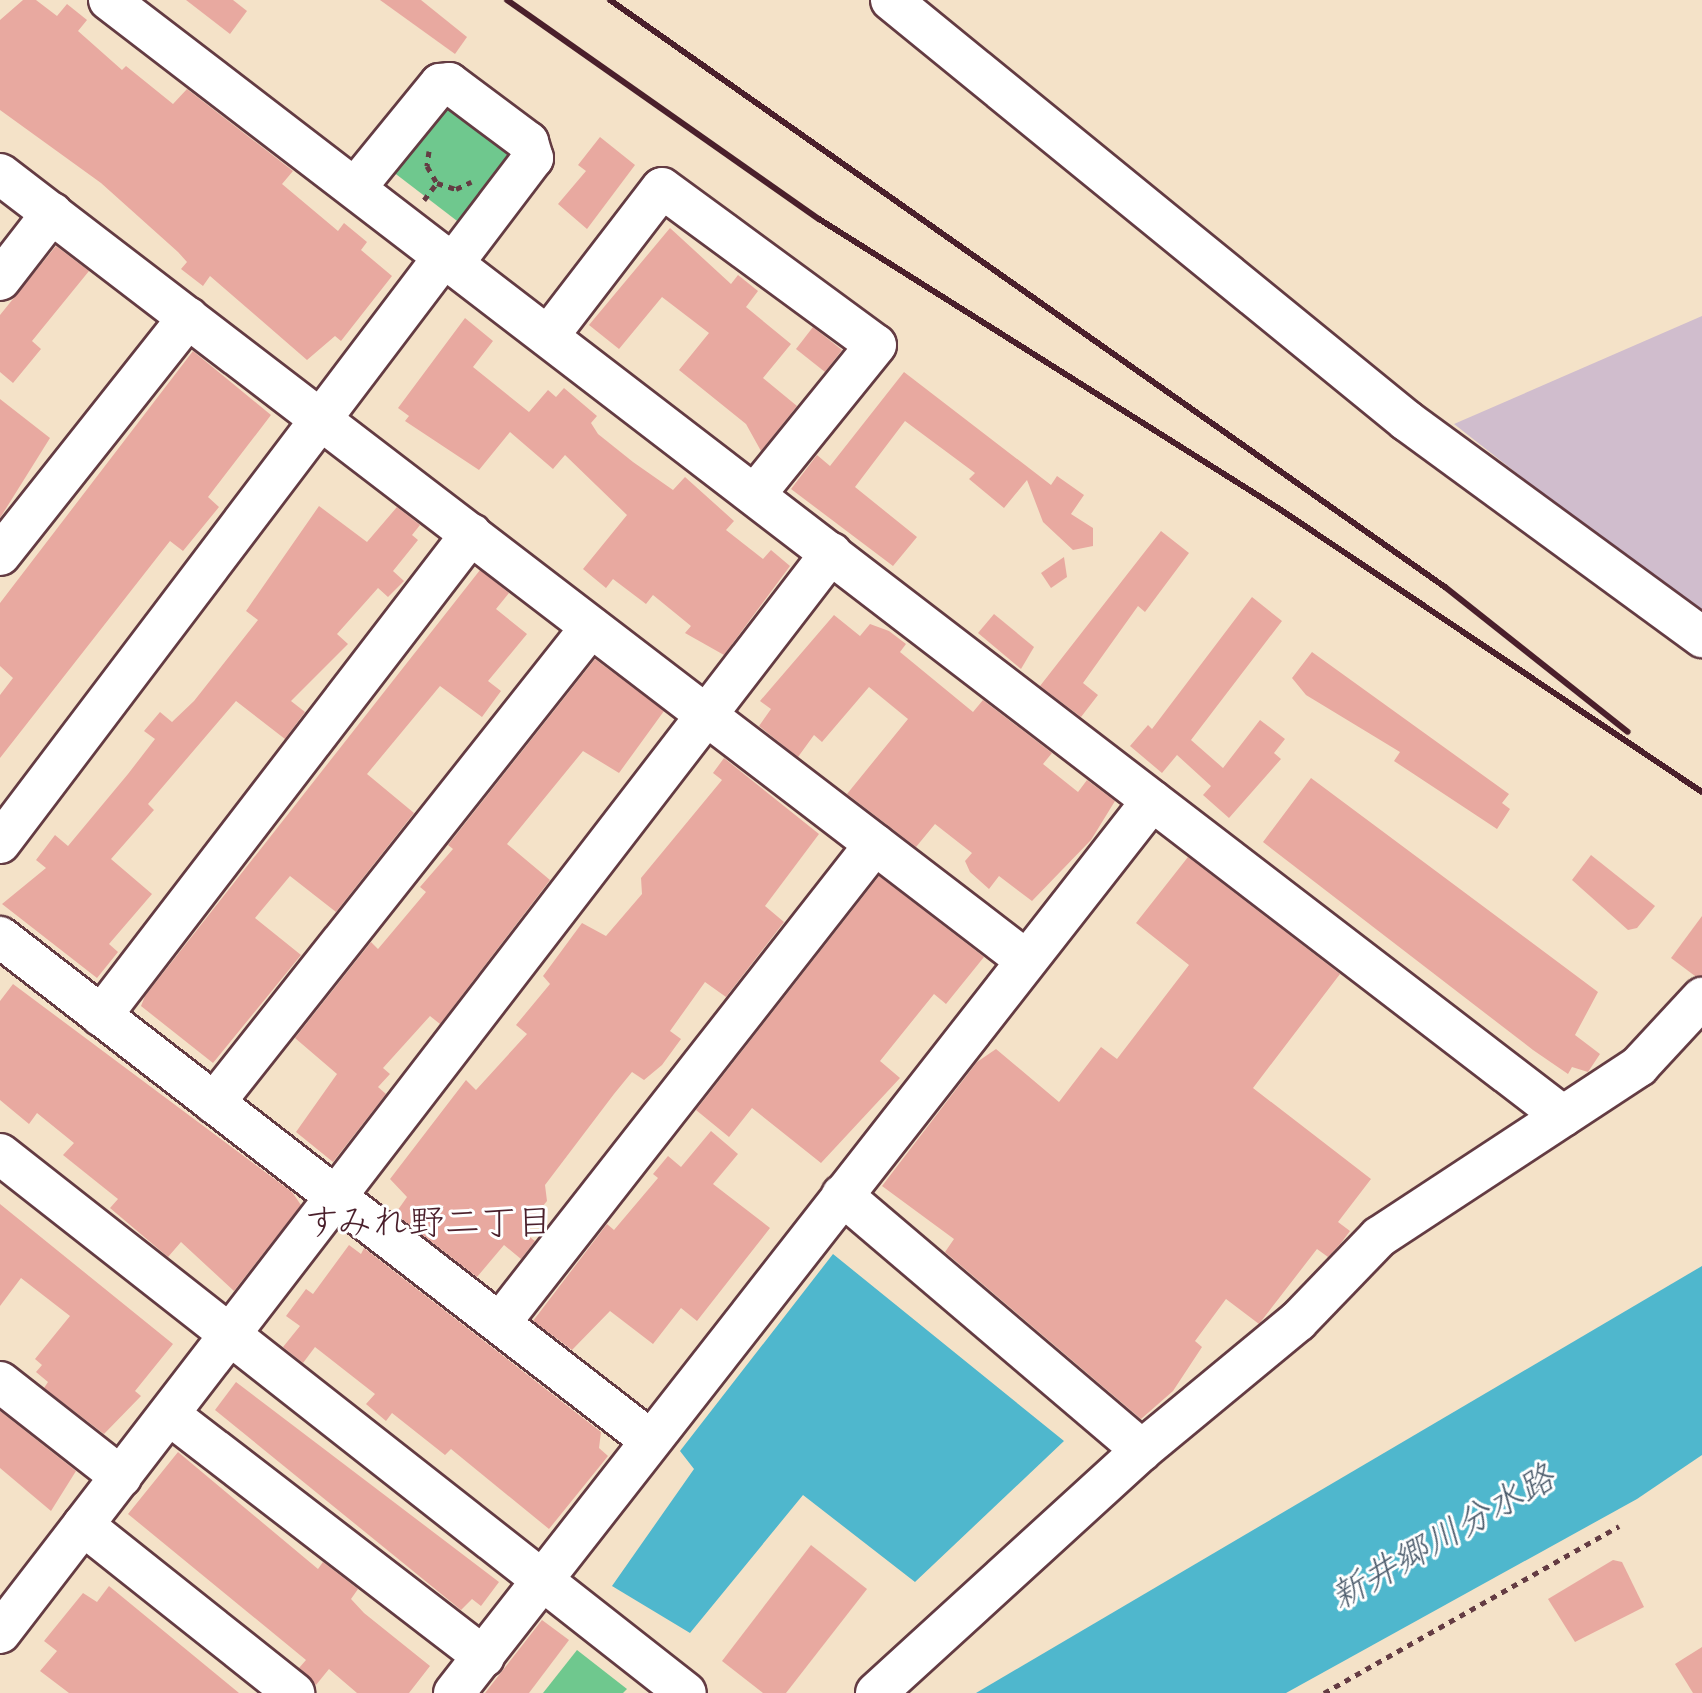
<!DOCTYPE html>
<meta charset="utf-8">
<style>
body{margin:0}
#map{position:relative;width:1702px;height:1693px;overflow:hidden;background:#f4e2c8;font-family:"Indie Flower","Klee One",sans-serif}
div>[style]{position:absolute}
.industrial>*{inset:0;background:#d0bdcd}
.green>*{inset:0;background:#6fc88e}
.water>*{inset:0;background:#4fb7cd}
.building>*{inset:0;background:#e8a9a0}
.path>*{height:5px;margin-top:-2.5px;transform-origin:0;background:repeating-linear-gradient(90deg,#643c43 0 6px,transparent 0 12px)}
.roads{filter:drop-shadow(2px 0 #643c43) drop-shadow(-2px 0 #643c43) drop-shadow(0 2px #643c43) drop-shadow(0 -2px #643c43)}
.minor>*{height:40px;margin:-20px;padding:0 20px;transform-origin:20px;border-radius:20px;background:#fff}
.rail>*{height:6px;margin:-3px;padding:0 3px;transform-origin:3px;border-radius:3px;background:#4a1f2b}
span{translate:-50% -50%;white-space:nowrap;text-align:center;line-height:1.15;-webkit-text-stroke:6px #fff;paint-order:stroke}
.neighbourhood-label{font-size:36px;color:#4a1f2b}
.water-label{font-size:36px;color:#4c5c6c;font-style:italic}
</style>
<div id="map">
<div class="industrial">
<i style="clip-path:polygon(1702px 316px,1702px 619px,1454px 424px)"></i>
</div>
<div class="green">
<i style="clip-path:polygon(444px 97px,522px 147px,465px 227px,388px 168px)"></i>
<i style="clip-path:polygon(577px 1650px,627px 1689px,623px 1693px,543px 1693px)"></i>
</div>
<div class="water">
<i style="clip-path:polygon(833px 1254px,1064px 1441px,915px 1582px,803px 1495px,690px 1633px,612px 1586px,694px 1469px,680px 1451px)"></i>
<i style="clip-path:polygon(1702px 1266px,1702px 1455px,1637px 1499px,1286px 1693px,976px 1693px)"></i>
</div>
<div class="building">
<i style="clip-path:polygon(23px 0,36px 0,57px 16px,67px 4px,87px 20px,78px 31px,122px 70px,126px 66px,173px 104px,187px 89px,293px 171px,282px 184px,338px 231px,344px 223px,367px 242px,361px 250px,392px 276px,341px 341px,335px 336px,307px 360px,210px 276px,203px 286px,181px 269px,187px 262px,178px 252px,101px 183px,0 110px,0 20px)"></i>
<i style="clip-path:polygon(186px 0,233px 0,247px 11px,230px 34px)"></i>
<i style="clip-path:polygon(380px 0,421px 0,467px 37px,455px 54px)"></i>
<i style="clip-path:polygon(600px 137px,635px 165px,587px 229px,558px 204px,586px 171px,578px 165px)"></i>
<i style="clip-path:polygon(670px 228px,731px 284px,738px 275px,758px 291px,746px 307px,791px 344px,763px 378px,797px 406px,761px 451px,746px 424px,679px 370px,709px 333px,662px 297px,619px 349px,589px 325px)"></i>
<i style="clip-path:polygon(56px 246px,89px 271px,32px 341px,41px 349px,13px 383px,0 372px,0 315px)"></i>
<i style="clip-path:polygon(465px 318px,493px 341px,473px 367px,529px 412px,548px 390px,556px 397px,564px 388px,597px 416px,591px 423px,598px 434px,633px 462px,673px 490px,685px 477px,734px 521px,726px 530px,763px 559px,771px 550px,790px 566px,724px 655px,685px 633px,691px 626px,653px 595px,646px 604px,613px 579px,606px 588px,583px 569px,627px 515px,565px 455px,553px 469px,510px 432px,479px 470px,405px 421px,409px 416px,398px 408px)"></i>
<i style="clip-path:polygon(813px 327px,842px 350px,825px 372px,796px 349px)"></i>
<i style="clip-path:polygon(193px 351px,271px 415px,208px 497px,219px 507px,183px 551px,170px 541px,0 758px,0 695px,13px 678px,0 666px,0 603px)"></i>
<i style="clip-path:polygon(904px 372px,1051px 485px,1057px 476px,1084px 495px,1071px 514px,1093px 528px,1093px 546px,1073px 550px,1043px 522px,1027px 480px,1004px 508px,969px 479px,975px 473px,905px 421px,855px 487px,917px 537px,893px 566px,791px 489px,817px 455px,830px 466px)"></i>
<i style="clip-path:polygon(0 399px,50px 438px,0 518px)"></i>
<i style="clip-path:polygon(319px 506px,367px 542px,397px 507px,420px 525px,412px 535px,418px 540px,393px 571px,404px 581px,388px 597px,378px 588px,337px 634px,348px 644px,291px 701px,305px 712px,285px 739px,236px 701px,148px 804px,154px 810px,111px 859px,152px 894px,109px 944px,118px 952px,97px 978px,2px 904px,46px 868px,36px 860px,55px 835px,68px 846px,128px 774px,155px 739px,144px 731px,160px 712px,172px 722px,194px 701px,258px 620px,246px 611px)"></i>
<i style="clip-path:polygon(1161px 531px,1189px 553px,1145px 612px,1138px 606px,1083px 683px,1098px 695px,1081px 717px,1040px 686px)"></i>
<i style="clip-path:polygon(1064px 557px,1067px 577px,1051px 588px,1041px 573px)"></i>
<i style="clip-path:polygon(480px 570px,509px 593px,496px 609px,527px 634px,488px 681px,501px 691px,482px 717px,440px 686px,367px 774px,414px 813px,336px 912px,290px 876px,255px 918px,301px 955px,213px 1063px,141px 1006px,145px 996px)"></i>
<i style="clip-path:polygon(1252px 597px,1282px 621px,1191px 740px,1223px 768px,1260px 720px,1285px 739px,1274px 753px,1281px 759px,1229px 818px,1203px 795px,1211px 786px,1177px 755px,1162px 773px,1130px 746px,1148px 725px,1152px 729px)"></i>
<i style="clip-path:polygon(994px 614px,1034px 647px,1021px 669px,978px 633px)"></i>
<i style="clip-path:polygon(834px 615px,860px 636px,870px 624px,889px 631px,906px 644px,900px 652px,973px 712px,983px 700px,1052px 753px,1043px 764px,1078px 792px,1087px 780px,1115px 801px,1091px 840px,1032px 901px,999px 876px,989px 889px,970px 872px,965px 861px,972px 853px,935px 824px,916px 847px,847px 794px,908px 719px,869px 687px,822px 742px,814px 735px,798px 757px,759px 726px,771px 709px,760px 701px)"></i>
<i style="clip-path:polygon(1312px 652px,1509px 794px,1502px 803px,1510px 809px,1497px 829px,1394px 761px,1400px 752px,1306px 695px,1292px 678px)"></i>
<i style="clip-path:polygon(595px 659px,664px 711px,619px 773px,583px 751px,507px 844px,550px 880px,440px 1024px,430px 1016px,383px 1068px,390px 1074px,378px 1087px,386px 1094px,333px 1162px,296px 1132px,337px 1074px,295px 1038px,371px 942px,378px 949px,426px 892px,420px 887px,453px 849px,448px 845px)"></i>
<i style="clip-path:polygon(724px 758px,819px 834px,765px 906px,784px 922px,726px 997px,705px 982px,670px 1031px,681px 1039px,662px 1065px,644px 1080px,632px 1072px,614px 1094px,545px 1185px,547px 1201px,522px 1231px,535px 1241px,521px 1259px,504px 1245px,477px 1277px,395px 1214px,407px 1197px,390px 1179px,466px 1080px,476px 1090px,527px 1034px,516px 1025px,550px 984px,543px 976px,582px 923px,606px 936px,642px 894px,641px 878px,722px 780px,713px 773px)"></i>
<i style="clip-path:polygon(1311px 778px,1598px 992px,1575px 1035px,1600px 1054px,1588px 1072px,1572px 1067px,1568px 1074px,1533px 1050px,1263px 842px)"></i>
<i style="clip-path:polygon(1591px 855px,1655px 906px,1637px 928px,1628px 930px,1572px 880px)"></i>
<i style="clip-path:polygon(1188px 857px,1340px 974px,1253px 1088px,1371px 1179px,1338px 1222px,1350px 1231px,1341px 1243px,1328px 1257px,1317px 1249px,1259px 1324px,1226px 1299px,1195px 1341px,1202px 1347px,1173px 1391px,1141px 1419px,945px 1252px,954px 1239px,882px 1186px,977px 1062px,996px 1049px,1059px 1102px,1101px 1047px,1117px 1059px,1189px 965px,1136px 923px)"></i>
<i style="clip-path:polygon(879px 876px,984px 957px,946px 1004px,934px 994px,880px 1061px,900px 1078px,821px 1163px,752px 1108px,729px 1137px,696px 1110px)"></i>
<i style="clip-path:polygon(1702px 916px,1702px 976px,1695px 976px,1671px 958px)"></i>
<i style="clip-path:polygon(13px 984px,292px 1192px,301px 1205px,234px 1291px,181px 1242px,168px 1257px,110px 1208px,118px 1199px,63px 1155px,74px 1143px,37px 1113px,29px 1124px,0 1100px,0 1001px)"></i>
<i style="clip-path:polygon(711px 1131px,738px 1154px,713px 1184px,770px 1228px,697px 1321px,681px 1308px,653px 1344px,610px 1311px,572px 1350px,533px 1321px,607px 1224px,614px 1230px,658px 1178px,653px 1174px,668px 1156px,681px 1167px)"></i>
<i style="clip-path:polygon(0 1204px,173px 1344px,135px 1391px,141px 1396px,104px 1434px,44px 1388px,48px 1382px,36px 1372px,42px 1365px,35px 1359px,70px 1316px,21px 1278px,0 1306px)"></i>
<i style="clip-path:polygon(349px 1245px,361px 1254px,364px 1248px,601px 1432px,599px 1448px,608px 1456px,549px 1529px,451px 1449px,445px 1455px,392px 1413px,386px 1421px,366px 1404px,375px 1394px,315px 1347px,303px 1363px,283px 1347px,300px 1326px,286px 1316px,306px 1289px,313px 1294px)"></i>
<i style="clip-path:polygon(236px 1382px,499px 1582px,481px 1606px,472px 1599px,461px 1610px,215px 1410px)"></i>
<i style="clip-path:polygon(0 1411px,76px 1471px,51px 1511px,0 1468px)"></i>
<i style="clip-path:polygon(178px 1452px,318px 1569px,323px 1562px,358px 1589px,351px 1599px,364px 1613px,430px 1666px,409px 1693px,357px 1693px,329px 1669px,316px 1685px,299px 1668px,306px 1660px,128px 1514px)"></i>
<i style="clip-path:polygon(811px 1545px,867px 1589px,786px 1693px,763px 1693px,722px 1661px)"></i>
<i style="clip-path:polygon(1613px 1560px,1622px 1562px,1644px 1607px,1575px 1642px,1548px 1599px)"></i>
<i style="clip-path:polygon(109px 1586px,239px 1693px,69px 1693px,40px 1671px,57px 1651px,44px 1641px,83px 1593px,97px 1602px)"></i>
<i style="clip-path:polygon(542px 1620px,569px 1640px,529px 1693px,485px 1693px)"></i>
<i style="clip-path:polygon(1702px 1647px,1702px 1693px,1693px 1693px,1675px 1664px)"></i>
</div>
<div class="path">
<i style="left:429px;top:151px;width:15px;rotate:98deg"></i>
<i style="left:427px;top:166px;width:20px;rotate:60deg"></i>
<i style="left:424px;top:200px;width:21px;rotate:-53deg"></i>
<i style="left:437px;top:183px;width:20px;rotate:18deg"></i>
<i style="left:456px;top:189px;width:17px;rotate:-25deg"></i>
<i style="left:1324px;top:1693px;width:339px;rotate:-29.5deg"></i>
</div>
<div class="roads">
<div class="minor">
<i style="left:109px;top:0;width:1833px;rotate:37.51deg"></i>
<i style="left:891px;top:0;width:666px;rotate:39.21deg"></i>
<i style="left:1407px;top:421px;width:366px;rotate:36.2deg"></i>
<i style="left:0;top:174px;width:1292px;rotate:37.46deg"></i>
<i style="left:356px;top:187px;width:133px;rotate:-50.8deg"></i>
<i style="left:440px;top:84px;width:9px;rotate:-6deg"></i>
<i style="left:449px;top:83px;width:99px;rotate:36.8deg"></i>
<i style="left:528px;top:142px;width:17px;rotate:73deg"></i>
<i style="left:533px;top:158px;width:131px;rotate:127.2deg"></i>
<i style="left:0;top:280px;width:85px;rotate:-52.2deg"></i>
<i style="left:549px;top:335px;width:185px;rotate:-52.5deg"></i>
<i style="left:662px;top:188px;width:265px;rotate:36.3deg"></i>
<i style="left:876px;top:345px;width:189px;rotate:129deg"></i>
<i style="left:0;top:555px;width:303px;rotate:-51.6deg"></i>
<i style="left:0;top:843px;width:737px;rotate:-52.88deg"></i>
<i style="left:0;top:937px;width:822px;rotate:37.73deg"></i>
<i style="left:101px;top:1016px;width:608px;rotate:-52.49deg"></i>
<i style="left:214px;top:1103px;width:607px;rotate:-51.62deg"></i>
<i style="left:0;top:1154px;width:872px;rotate:38.16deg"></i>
<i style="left:842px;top:1195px;width:394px;rotate:40.4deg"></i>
<i style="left:500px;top:1323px;width:608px;rotate:-51.94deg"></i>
<i style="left:0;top:1382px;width:154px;rotate:38.1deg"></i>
<i style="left:171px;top:1416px;width:395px;rotate:37.6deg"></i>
<i style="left:83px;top:1525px;width:270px;rotate:38.5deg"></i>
<i style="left:0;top:1633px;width:1363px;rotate:-52.42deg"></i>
<i style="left:454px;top:1693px;width:1133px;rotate:-51.96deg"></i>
<i style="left:876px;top:1693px;width:360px;rotate:-42.4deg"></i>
<i style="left:1142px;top:1450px;width:202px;rotate:-39.6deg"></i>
<i style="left:1298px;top:1321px;width:117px;rotate:-46deg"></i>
<i style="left:1379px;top:1237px;width:311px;rotate:-33.3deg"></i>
<i style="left:1639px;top:1066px;width:93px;rotate:-47.2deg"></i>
</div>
</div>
<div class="rail">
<i style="left:507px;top:0;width:381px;rotate:35.1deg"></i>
<i style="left:819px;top:219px;width:542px;rotate:32.2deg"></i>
<i style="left:1278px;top:508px;width:510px;rotate:33.81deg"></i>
<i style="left:610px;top:0;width:1021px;rotate:35.11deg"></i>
<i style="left:1445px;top:587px;width:233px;rotate:38.4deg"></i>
</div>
<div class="neighbourhood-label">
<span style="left:428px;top:1226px">すみれ野二丁目</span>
</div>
<div class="water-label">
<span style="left:1444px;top:1540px;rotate:-30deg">新井郷川分水路</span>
</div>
</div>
